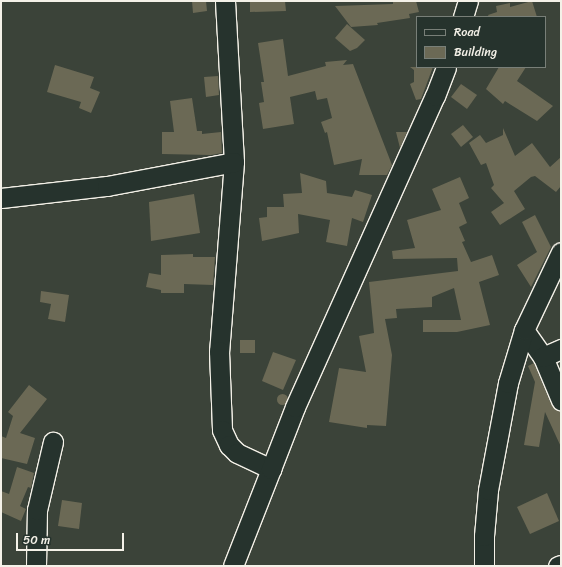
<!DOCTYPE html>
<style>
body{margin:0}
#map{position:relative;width:562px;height:567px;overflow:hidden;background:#3b4339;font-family:Sriracha,sans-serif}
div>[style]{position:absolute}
.building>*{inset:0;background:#6b6955}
.round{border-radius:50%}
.roads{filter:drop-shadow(1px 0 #f4f1e8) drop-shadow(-1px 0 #f4f1e8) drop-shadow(0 1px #f4f1e8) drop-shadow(0 -1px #f4f1e8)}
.minor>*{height:19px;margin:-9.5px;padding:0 9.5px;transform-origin:9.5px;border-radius:9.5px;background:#26332d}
span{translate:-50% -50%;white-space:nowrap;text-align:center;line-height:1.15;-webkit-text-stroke:4px #26332d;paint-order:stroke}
.frame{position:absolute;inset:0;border:2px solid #f4f1e8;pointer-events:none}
.legend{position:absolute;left:416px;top:16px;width:130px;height:52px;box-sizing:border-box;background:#26332d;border:1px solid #787f78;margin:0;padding:5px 7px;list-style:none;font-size:12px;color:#f4f1e8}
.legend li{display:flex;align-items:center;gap:8px;height:20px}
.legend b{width:20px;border:1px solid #787f78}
.scale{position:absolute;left:16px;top:533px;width:108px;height:18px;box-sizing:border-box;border:2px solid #f4f1e8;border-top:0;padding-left:5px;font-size:12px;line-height:14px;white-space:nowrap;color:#f4f1e8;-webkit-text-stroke:3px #26332d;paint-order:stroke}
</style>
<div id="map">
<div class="building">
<i style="clip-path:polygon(192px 1px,206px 1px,207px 11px,193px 13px)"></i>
<i style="clip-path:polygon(250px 1px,285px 1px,286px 11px,250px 12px)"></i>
<i style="clip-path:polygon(393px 1px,416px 1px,419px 12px,409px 14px,410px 18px,377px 23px,378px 25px,351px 27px,335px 6px,393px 4px)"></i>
<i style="clip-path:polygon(532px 1px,537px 17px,489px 17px,488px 15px,497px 12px,496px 6px,510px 3px,510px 7px)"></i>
<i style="clip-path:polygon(347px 24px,365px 40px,357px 48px,350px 51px,335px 38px)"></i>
<i style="clip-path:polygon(283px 39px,288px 76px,326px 66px,325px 62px,347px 60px,343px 65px,353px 64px,392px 165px,387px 175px,359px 175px,362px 159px,334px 165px,327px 132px,325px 133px,321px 122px,332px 118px,327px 98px,317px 100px,315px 91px,290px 97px,294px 124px,263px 129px,259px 103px,264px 102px,261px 82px,264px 82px,258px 43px)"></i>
<i style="clip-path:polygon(55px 65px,94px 77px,90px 88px,100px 92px,91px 113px,79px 108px,81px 102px,47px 92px)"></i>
<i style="clip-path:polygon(410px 67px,433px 67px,421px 99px,416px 100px,410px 84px,414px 82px,414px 70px)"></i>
<i style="clip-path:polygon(499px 67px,526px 67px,517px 81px,553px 106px,537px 121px,505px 101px,503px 104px,486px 89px)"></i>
<i style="clip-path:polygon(218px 76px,219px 95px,206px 97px,204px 77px)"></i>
<i style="clip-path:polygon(461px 84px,477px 95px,467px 109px,451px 97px)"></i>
<i style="clip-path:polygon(192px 98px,197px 131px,202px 131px,202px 134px,221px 132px,222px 153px,211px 155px,162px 154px,162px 132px,174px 132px,170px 101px)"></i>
<i style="clip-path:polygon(463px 125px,473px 137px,461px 147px,451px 134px)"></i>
<i style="clip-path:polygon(503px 128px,515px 156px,532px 143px,550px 167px,561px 157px,561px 186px,556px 192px,535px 176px,531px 177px,514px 191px,525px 209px,500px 225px,491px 212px,504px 203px,491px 188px,494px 185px,486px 163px,481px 165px,469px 143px,480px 135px,486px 143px,503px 135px)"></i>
<i style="clip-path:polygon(396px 132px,407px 132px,400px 148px)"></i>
<i style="clip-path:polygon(300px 173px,326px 181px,327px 193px,352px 197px,355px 190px,372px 195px,363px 222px,352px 218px,347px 246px,326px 242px,330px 220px,298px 214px,299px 233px,262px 241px,259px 218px,267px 217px,267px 207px,284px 207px,283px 194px,302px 193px)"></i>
<i style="clip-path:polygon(460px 177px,469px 198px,459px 203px,467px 223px,459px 227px,465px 241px,462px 242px,471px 262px,492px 255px,499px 275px,479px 282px,490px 325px,457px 332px,423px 332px,423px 320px,461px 320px,454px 288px,432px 297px,432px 307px,396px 309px,397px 318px,385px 319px,392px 355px,386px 426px,367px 425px,367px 428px,329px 422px,339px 368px,366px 372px,359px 336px,374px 333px,369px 282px,458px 271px,457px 258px,393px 259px,392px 251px,415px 248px,407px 220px,441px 210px,432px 189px)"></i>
<i style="clip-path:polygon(194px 194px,200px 233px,151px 241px,149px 202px)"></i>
<i style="clip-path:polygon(535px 215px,551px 247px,531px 287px,517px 265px,537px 252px,522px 222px)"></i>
<i style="clip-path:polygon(193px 254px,193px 257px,215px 257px,213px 285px,184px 284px,184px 293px,161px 293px,161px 290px,146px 287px,149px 273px,161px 275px,161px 255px)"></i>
<i style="clip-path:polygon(41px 291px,69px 295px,65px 322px,48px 319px,51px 304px,40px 302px)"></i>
<i style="clip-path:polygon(240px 340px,255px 340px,255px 353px,240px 353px)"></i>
<i style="clip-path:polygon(273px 352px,296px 360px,283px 390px,262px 381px)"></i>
<i style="clip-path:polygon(534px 363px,551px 404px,561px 411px,561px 447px,545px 412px,539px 447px,524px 445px,535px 382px,528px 366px)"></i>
<i style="clip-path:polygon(29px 385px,47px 399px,20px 433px,35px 438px,27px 464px,1px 458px,1px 436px,6px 438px,13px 416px,8px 412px)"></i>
<i class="round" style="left:276.5px;top:393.5px;width:11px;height:11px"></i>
<i style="clip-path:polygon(17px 467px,34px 473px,31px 488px,28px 487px,20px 506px,26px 509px,21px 521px,1px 512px,1px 491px,9px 494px)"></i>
<i style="clip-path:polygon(547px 493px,559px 521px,530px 534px,517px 507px)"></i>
<i style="clip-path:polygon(62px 500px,82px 503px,79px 529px,58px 526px)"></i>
</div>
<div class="roads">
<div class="minor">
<i style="left:225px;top:1px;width:161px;rotate:86.8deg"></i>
<i style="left:234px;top:162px;width:190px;rotate:94.5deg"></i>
<i style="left:219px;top:351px;width:79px;rotate:87.8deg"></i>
<i style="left:222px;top:430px;width:17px;rotate:65deg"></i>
<i style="left:229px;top:445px;width:11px;rotate:45deg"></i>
<i style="left:237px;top:453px;width:38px;rotate:25deg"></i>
<i style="left:271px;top:469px;width:104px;rotate:111.4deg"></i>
<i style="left:463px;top:17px;width:17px;rotate:-73deg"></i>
<i style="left:1px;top:198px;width:107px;rotate:-6.5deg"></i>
<i style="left:107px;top:186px;width:129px;rotate:-10.7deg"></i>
<i style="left:524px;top:330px;width:33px;rotate:55deg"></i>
<i style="left:543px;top:357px;width:47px;rotate:67.3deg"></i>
<i style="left:543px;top:357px;width:20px;rotate:-24deg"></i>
<i style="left:271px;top:469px;width:66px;rotate:-68.8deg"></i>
<i style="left:295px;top:407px;width:341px;rotate:-65.8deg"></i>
<i style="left:435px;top:96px;width:31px;rotate:-69deg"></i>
<i style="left:36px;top:566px;width:56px;rotate:-89deg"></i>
<i style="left:37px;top:510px;width:70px;rotate:-76.8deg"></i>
<i style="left:484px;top:566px;width:30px;rotate:-90deg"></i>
<i style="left:484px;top:536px;width:46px;rotate:-85deg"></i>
<i style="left:488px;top:490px;width:109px;rotate:-79.4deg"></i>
<i style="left:508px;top:383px;width:55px;rotate:-73.2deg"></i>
<i style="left:524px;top:330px;width:86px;rotate:-64.6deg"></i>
<i style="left:558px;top:566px;width:3px;rotate:-18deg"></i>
</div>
</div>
<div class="frame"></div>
<ul class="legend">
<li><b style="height:5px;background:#26332d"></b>Road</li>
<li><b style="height:11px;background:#6b6955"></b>Building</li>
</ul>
<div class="scale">50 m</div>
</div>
